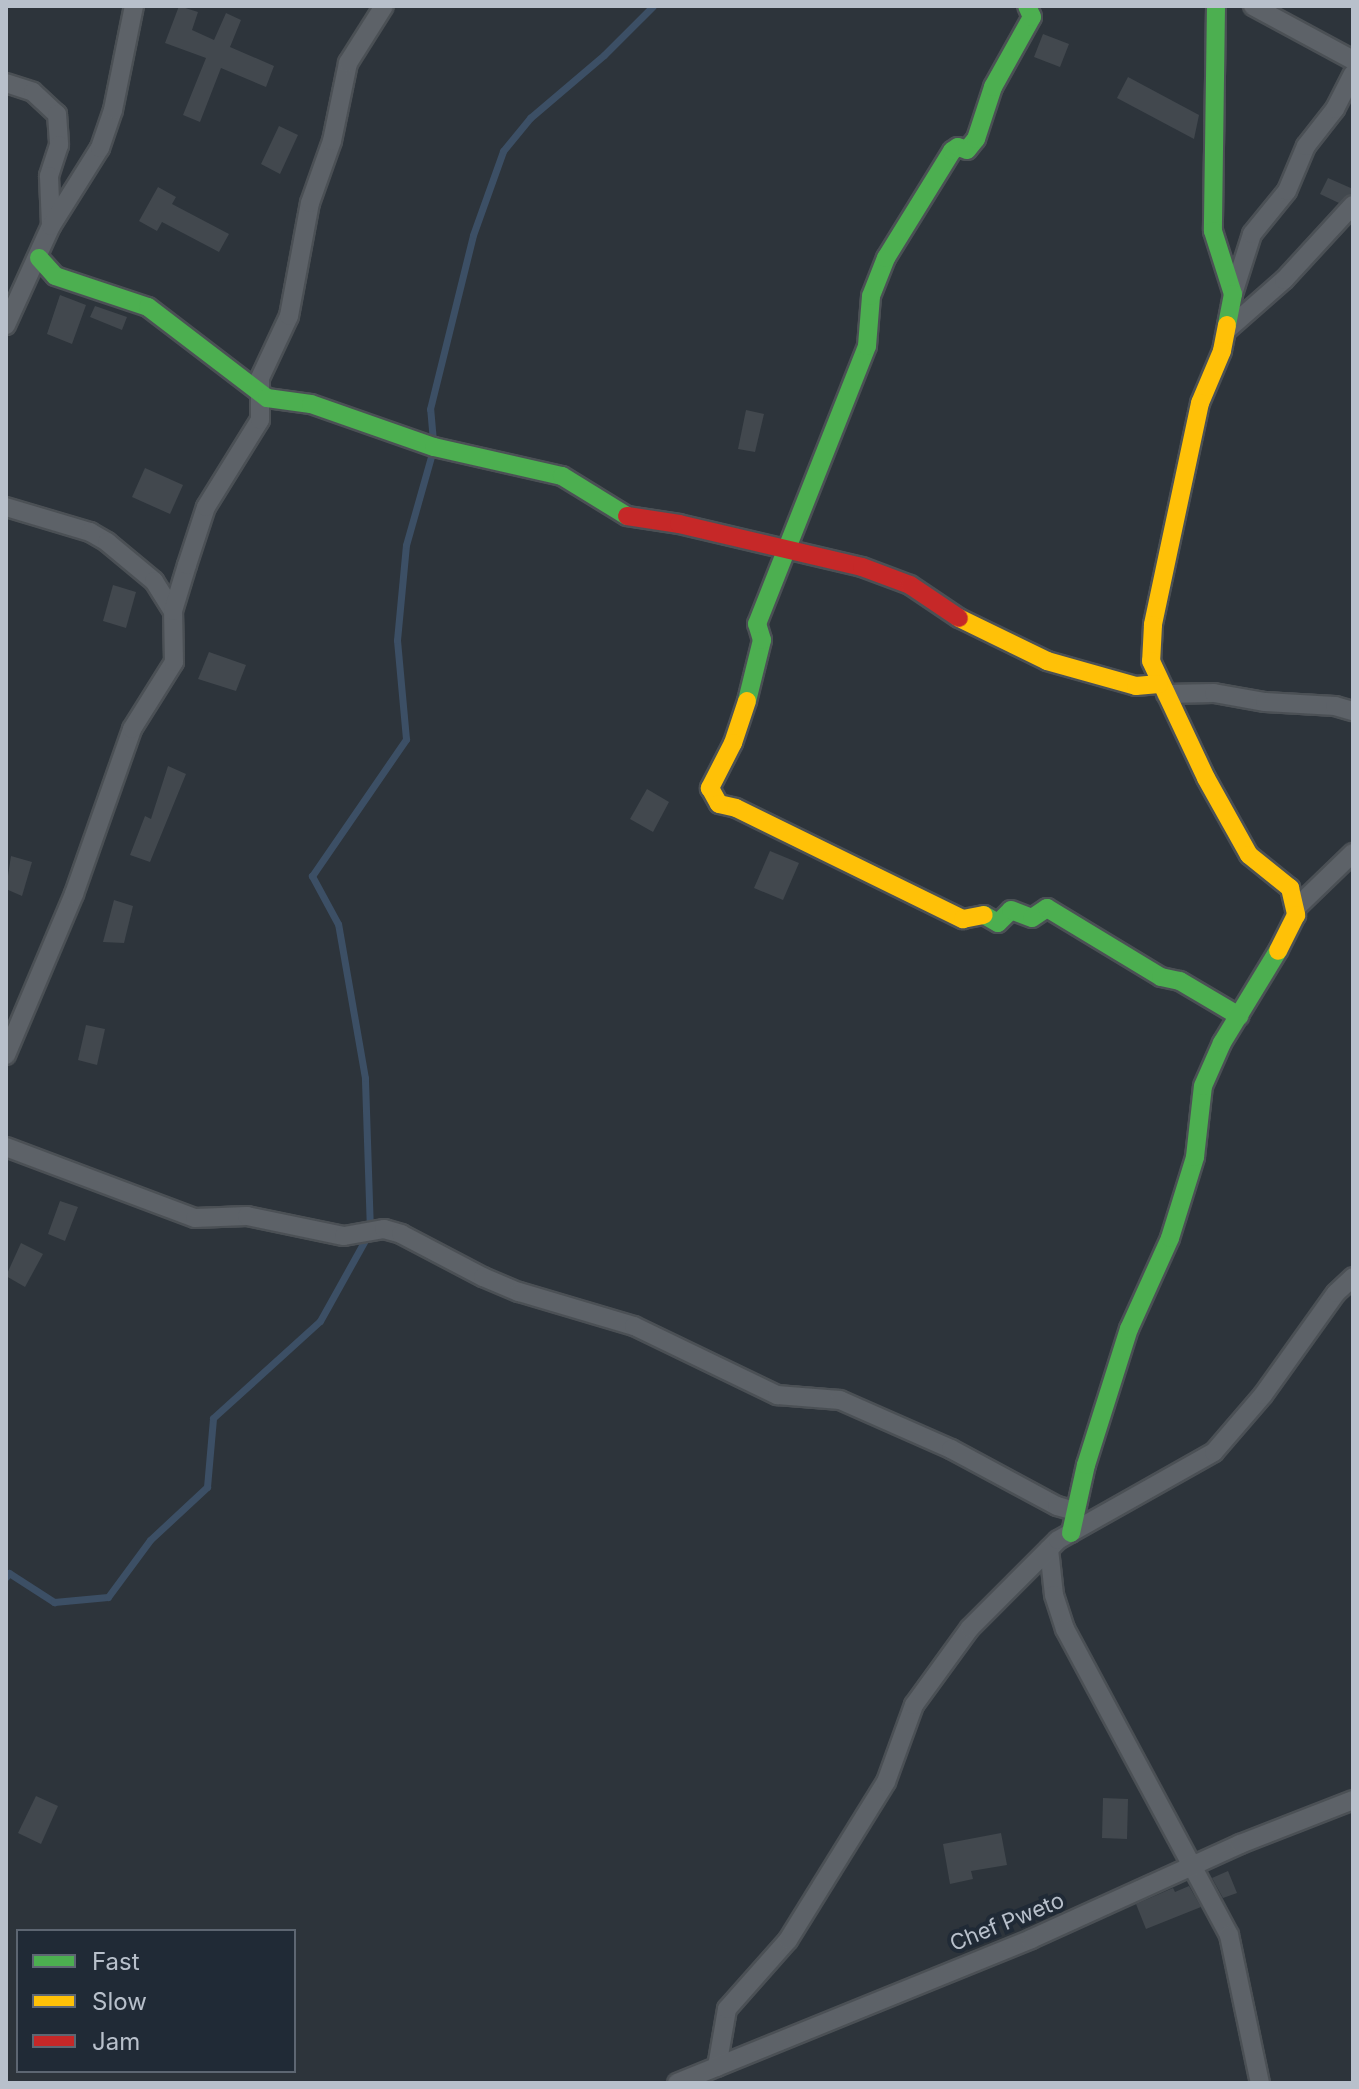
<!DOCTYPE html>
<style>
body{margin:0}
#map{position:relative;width:1359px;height:2089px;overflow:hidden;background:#2d343b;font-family:Inter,sans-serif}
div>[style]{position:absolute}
.stream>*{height:7px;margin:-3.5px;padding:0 3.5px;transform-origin:3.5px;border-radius:3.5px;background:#3c4f65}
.building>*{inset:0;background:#42484e}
.roads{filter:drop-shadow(2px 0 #4b5055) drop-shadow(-2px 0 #4b5055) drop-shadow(0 2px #4b5055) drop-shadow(0 -2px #4b5055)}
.street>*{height:18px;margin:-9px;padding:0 9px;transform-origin:9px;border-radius:9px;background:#5d6268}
.fast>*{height:18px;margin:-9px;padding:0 9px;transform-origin:9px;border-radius:9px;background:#4caf50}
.slow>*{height:18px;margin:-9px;padding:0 9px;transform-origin:9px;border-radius:9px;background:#ffc107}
.jam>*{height:18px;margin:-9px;padding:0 9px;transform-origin:9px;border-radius:9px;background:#c62828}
span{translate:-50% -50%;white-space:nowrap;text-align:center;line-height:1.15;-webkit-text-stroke:8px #202a36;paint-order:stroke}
.street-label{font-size:22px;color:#b8c0cb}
.frame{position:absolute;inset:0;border:8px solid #b8c0cb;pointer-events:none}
.legend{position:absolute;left:16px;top:1929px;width:280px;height:144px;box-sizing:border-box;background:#202a36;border:2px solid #5d6672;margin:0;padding:10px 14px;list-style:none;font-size:24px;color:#b8c0cb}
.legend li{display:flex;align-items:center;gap:16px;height:40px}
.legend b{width:40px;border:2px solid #5d6672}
</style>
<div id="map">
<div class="stream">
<i style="left:433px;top:441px;width:32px;rotate:-95deg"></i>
<i style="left:430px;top:409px;width:179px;rotate:-76.1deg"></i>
<i style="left:473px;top:235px;width:89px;rotate:-70.3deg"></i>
<i style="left:503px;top:151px;width:43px;rotate:-50.7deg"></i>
<i style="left:530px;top:118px;width:97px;rotate:-40.4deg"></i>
<i style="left:604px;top:55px;width:69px;rotate:-45deg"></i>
<i style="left:6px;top:1577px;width:5px;rotate:-53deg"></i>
<i style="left:9px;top:1573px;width:54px;rotate:32.8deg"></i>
<i style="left:54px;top:1602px;width:54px;rotate:-5.3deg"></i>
<i style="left:108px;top:1597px;width:71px;rotate:-53.6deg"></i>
<i style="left:150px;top:1540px;width:78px;rotate:-42.9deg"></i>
<i style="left:207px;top:1487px;width:69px;rotate:-85deg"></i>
<i style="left:213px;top:1418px;width:144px;rotate:-42.2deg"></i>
<i style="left:320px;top:1321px;width:103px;rotate:-60.9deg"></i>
<i style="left:370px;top:1231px;width:153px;rotate:-91.9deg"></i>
<i style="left:365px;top:1078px;width:156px;rotate:-99.9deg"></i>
<i style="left:338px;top:924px;width:55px;rotate:-118.4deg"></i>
<i style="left:312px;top:876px;width:166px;rotate:-55.5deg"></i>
<i style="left:406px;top:739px;width:99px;rotate:-95.2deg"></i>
<i style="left:397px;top:640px;width:95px;rotate:-84.6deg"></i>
<i style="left:406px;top:545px;width:96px;rotate:-74.2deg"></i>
</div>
<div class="building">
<i style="clip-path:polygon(179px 6px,198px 12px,192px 30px,214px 40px,226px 13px,241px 20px,230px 47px,274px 66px,266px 87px,221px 68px,200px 122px,183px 115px,206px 58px,165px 43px)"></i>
<i style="clip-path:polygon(1043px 34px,1069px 44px,1060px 67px,1034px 57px)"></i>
<i style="clip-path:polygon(1128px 77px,1199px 115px,1194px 139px,1117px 98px)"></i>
<i style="clip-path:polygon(279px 126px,298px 135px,280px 174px,261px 164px)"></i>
<i style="clip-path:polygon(1328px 178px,1353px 189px,1352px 193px,1339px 203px,1320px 194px)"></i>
<i style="clip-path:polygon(158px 187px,176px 197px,172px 204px,229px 234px,219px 252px,162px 222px,157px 231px,139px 221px)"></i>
<i style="clip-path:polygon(60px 295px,86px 305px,72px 344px,47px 334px)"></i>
<i style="clip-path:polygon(95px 306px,127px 317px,122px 330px,90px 317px)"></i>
<i style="clip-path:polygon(746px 410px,764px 414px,755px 452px,738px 449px)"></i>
<i style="clip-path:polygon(145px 468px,183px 485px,170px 514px,132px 497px)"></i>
<i style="clip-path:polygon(113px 585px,136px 592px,126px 628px,103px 621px)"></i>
<i style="clip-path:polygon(209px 652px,246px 665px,236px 691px,198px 679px)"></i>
<i style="clip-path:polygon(168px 766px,186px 774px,150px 862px,130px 855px,145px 816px,151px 819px)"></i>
<i style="clip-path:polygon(647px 789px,669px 802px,653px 832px,630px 819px)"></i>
<i style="clip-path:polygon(770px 851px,799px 863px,783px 900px,754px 888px)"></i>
<i style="clip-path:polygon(11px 856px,32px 862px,22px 896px,6px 889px)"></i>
<i style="clip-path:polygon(114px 900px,133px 906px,124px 943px,103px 942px)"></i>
<i style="clip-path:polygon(86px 1025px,105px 1029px,97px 1065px,78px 1060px)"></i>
<i style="clip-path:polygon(60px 1201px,78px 1207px,65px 1241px,48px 1234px)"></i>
<i style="clip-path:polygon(21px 1243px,43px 1254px,25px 1287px,6px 1276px)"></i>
<i style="clip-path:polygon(36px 1796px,58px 1806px,41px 1844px,18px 1833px)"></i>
<i style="clip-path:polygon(1103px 1798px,1128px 1799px,1127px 1839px,1102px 1838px)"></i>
<i style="clip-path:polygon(1001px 1833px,1007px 1865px,971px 1871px,973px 1879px,950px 1884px,943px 1844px)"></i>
<i style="clip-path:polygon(1228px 1871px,1237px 1893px,1223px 1898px,1212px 1878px)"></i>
<i style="clip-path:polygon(1189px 1886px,1201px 1907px,1146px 1929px,1136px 1904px,1173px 1888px,1175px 1892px)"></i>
</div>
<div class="roads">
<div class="street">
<i style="left:1253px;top:6px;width:114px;rotate:28.4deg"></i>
<i style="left:6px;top:83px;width:28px;rotate:18deg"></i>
<i style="left:33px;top:92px;width:33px;rotate:43deg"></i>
<i style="left:57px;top:114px;width:31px;rotate:86deg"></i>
<i style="left:59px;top:145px;width:33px;rotate:108deg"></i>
<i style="left:49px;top:176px;width:50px;rotate:87.7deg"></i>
<i style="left:1233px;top:294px;width:63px;rotate:-72.4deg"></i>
<i style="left:1252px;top:234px;width:55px;rotate:-50.9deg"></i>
<i style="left:1287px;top:191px;width:49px;rotate:-67.1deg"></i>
<i style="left:1306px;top:146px;width:47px;rotate:-51.9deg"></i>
<i style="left:1335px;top:109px;width:39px;rotate:-63deg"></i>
<i style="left:6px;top:325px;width:109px;rotate:-65.6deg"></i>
<i style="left:51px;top:226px;width:92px;rotate:-57.9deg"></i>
<i style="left:100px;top:148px;width:40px;rotate:-71.1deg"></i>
<i style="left:113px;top:110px;width:106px;rotate:-78.6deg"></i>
<i style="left:1227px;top:330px;width:76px;rotate:-41.3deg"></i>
<i style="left:1284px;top:280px;width:102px;rotate:-47.4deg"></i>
<i style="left:6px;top:507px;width:88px;rotate:16.6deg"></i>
<i style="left:90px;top:532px;width:20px;rotate:30deg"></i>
<i style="left:107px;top:542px;width:61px;rotate:39.7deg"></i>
<i style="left:154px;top:581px;width:36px;rotate:58deg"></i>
<i style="left:1166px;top:694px;width:48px;rotate:-1.2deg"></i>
<i style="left:1214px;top:693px;width:52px;rotate:10deg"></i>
<i style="left:1265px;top:702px;width:70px;rotate:3.3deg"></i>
<i style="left:1335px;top:706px;width:19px;rotate:16deg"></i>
<i style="left:1297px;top:907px;width:78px;rotate:-44deg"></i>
<i style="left:6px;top:1055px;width:175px;rotate:-67.1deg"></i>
<i style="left:74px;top:894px;width:175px;rotate:-70.6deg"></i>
<i style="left:132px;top:729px;width:79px;rotate:-57.9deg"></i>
<i style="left:174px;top:662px;width:51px;rotate:-91.1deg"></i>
<i style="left:173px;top:611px;width:48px;rotate:-73.1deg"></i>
<i style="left:187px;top:565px;width:61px;rotate:-71.9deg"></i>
<i style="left:206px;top:507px;width:102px;rotate:-58.2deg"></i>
<i style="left:260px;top:420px;width:42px;rotate:-90deg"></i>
<i style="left:260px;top:378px;width:68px;rotate:-64.9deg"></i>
<i style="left:289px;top:316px;width:115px;rotate:-79.5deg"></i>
<i style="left:310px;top:203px;width:66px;rotate:-70.5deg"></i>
<i style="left:332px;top:141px;width:80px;rotate:-78.4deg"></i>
<i style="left:348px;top:63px;width:67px;rotate:-57.7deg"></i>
<i style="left:6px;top:1147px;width:202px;rotate:20.6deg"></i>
<i style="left:195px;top:1218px;width:52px;rotate:-2.2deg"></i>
<i style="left:247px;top:1216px;width:99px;rotate:11.7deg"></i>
<i style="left:344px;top:1236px;width:41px;rotate:-9.9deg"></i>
<i style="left:384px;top:1229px;width:18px;rotate:16deg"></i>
<i style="left:401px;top:1234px;width:93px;rotate:27.7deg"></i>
<i style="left:483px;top:1277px;width:39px;rotate:23deg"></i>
<i style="left:519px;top:1292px;width:120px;rotate:16.5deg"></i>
<i style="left:634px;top:1326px;width:159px;rotate:25.8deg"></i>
<i style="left:777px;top:1395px;width:63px;rotate:4.5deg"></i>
<i style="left:840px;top:1400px;width:121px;rotate:23.8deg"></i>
<i style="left:951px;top:1449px;width:120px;rotate:28.3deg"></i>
<i style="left:1057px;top:1506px;width:18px;rotate:16deg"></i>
<i style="left:1049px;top:1549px;width:46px;rotate:83.8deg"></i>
<i style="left:1054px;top:1595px;width:36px;rotate:72deg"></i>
<i style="left:1065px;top:1629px;width:347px;rotate:61.8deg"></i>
<i style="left:1229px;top:1935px;width:151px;rotate:78.2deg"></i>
<i style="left:717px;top:2067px;width:59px;rotate:-80.2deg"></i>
<i style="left:727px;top:2009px;width:92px;rotate:-48.5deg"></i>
<i style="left:788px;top:1940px;width:186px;rotate:-58.2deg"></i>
<i style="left:886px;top:1782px;width:82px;rotate:-70deg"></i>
<i style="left:914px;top:1705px;width:95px;rotate:-54deg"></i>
<i style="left:970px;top:1628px;width:124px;rotate:-45deg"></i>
<i style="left:1058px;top:1540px;width:179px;rotate:-29.4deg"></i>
<i style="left:1214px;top:1452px;width:75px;rotate:-49.3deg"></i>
<i style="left:1263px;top:1395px;width:125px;rotate:-54.4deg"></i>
<i style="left:1336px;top:1293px;width:23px;rotate:-43deg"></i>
<i style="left:677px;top:2083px;width:382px;rotate:-22.1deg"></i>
<i style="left:1031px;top:1939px;width:230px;rotate:-24.4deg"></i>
<i style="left:1240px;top:1844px;width:121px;rotate:-21.3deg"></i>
</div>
<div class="fast">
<i style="left:1216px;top:6px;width:225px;rotate:90.8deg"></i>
<i style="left:1213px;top:231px;width:66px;rotate:72.4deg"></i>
<i style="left:1233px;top:294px;width:32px;rotate:101deg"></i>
<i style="left:39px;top:258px;width:24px;rotate:48deg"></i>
<i style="left:55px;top:276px;width:98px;rotate:18.4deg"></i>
<i style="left:148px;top:307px;width:150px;rotate:37.4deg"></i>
<i style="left:267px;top:398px;width:44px;rotate:7.8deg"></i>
<i style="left:311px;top:404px;width:130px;rotate:19.3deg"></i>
<i style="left:434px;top:447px;width:131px;rotate:12.8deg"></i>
<i style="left:562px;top:476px;width:76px;rotate:31.6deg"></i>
<i style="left:747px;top:701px;width:63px;rotate:-76.2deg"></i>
<i style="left:762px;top:640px;width:17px;rotate:-107deg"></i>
<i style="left:757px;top:624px;width:299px;rotate:-68.4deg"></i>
<i style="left:867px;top:346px;width:50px;rotate:-85.4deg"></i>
<i style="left:871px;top:296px;width:41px;rotate:-68.5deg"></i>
<i style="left:886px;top:258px;width:126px;rotate:-58.3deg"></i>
<i style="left:952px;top:151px;width:7px;rotate:-34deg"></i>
<i style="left:958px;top:147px;width:9px;rotate:18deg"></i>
<i style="left:967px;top:150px;width:14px;rotate:-51deg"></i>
<i style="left:976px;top:139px;width:55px;rotate:-71.9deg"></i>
<i style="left:993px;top:87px;width:80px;rotate:-60.9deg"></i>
<i style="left:1032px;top:17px;width:12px;rotate:-114deg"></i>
<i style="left:984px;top:915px;width:16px;rotate:30deg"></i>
<i style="left:998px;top:923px;width:18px;rotate:-45deg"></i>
<i style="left:1011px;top:910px;width:22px;rotate:21deg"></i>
<i style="left:1032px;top:918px;width:18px;rotate:-34deg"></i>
<i style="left:1047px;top:908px;width:133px;rotate:31.2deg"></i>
<i style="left:1161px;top:977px;width:19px;rotate:12deg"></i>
<i style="left:1180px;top:981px;width:69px;rotate:30.7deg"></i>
<i style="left:1071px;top:1533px;width:70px;rotate:-77.6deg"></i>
<i style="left:1086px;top:1465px;width:143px;rotate:-72.5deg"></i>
<i style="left:1129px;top:1329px;width:100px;rotate:-65.7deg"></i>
<i style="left:1170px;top:1238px;width:85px;rotate:-72.8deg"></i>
<i style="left:1195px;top:1157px;width:71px;rotate:-83.6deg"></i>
<i style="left:1203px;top:1086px;width:47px;rotate:-66.2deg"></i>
<i style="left:1222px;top:1043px;width:108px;rotate:-58.7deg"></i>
</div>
<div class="slow">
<i style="left:1227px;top:325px;width:26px;rotate:101deg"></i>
<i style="left:1222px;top:351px;width:56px;rotate:112.9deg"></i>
<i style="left:1200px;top:403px;width:227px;rotate:102deg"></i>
<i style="left:1153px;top:625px;width:36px;rotate:93deg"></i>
<i style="left:1151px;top:661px;width:129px;rotate:64.8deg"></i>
<i style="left:1206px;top:778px;width:88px;rotate:60.8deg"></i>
<i style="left:1249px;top:855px;width:53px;rotate:38.8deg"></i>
<i style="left:1290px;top:888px;width:28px;rotate:77deg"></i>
<i style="left:1296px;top:915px;width:40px;rotate:116.6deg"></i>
<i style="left:959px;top:618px;width:98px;rotate:26deg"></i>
<i style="left:1047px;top:661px;width:92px;rotate:15.7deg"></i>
<i style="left:1136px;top:686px;width:23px;rotate:-5deg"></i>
<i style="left:747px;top:701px;width:44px;rotate:108.4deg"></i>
<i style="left:733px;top:743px;width:51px;rotate:117.1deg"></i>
<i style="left:710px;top:788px;width:18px;rotate:61deg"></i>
<i style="left:719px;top:804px;width:17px;rotate:13deg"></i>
<i style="left:736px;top:808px;width:253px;rotate:26.1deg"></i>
<i style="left:963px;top:919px;width:21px;rotate:-11deg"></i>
</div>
<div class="jam">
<i style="left:627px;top:516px;width:53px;rotate:8.7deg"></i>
<i style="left:679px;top:524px;width:188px;rotate:13.2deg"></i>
<i style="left:862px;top:567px;width:51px;rotate:20.6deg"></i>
<i style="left:910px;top:585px;width:59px;rotate:34deg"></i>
</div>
</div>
<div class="street-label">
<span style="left:1007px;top:1922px;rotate:-22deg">Chef Pweto</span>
</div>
<div class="frame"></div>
<ul class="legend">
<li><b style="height:10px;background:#4caf50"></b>Fast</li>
<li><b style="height:10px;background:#ffc107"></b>Slow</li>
<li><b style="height:10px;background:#c62828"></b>Jam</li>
</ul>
</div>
